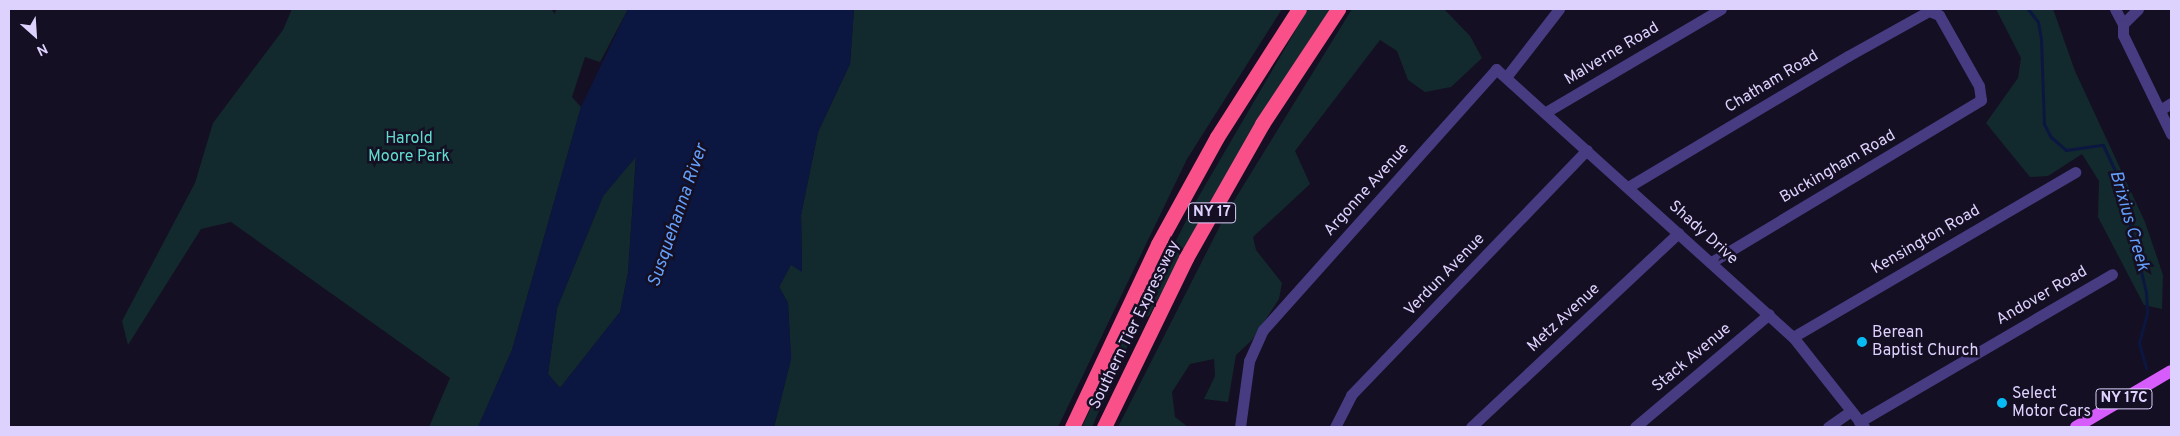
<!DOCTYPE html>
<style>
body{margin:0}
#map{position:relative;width:2180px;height:436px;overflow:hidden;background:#150f23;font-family:Overpass,sans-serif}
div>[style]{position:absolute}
.green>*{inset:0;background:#122a2d}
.water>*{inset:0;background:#0b1740}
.stream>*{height:3px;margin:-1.5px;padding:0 1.5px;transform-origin:1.5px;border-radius:1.5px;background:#0b1740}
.minor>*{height:11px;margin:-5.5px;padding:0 5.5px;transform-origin:5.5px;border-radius:5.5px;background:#473b81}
.primary>*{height:12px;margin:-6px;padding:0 6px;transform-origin:6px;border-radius:6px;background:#d65cfb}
.motorway>*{height:15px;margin:-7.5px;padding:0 7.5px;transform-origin:7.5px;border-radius:7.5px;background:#fa508a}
.dots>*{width:14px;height:14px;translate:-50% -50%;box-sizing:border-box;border:2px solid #150f23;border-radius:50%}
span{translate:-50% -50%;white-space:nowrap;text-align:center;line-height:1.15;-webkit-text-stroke:5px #150f23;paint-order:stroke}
.shield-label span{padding:1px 4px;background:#150f23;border:1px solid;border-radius:4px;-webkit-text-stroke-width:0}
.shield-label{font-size:15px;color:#ddd2fe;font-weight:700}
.street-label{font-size:16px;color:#ddd2fe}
.park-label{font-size:16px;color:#60dcce}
.poi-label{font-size:16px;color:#ddd2fe}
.left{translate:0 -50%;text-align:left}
.water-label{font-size:18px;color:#639ffb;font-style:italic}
.frame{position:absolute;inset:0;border:10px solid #ddd2fe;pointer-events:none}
.north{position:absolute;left:10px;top:10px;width:50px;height:50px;-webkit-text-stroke:4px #150f23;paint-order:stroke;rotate:154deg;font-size:14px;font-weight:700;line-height:20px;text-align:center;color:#ddd2fe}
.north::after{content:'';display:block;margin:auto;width:18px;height:22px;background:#ddd2fe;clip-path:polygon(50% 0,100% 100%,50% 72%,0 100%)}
</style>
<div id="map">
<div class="green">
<i style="clip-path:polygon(292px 9px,551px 9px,555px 14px,556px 9px,628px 9px,600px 62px,585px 57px,572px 97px,581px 107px,512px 350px,478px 427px,429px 427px,450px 378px,231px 222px,201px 229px,128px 345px,122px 321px,195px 183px,213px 123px,283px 30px)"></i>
<i style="clip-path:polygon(854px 9px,1282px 9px,1187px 159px,1058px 427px,774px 427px,791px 359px,788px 303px,779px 287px,791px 264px,802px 271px,801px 215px,818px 132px,850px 64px)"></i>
<i style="clip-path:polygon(1308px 9px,1331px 9px,1207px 207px,1149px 316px,1143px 318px,1140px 312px,1196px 201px)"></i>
<i style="clip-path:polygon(1352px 9px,1444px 9px,1470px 36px,1482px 58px,1451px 87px,1425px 92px,1408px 80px,1397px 51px,1380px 40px,1295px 151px,1310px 184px,1253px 237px,1256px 250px,1282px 283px,1279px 299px,1252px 340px,1236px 355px,1228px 402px,1204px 399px,1215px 376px,1214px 359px,1190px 364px,1172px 392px,1175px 417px,1188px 427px,1118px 427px,1227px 212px)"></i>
<i style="clip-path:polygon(1996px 9px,2053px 9px,2075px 71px,2145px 222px,2163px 275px,2162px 309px,2144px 305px,2098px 217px,2099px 181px,2082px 154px,2048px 176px,2030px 177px,1986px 123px,2018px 78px,2021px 58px)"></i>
<i style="clip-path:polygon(636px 156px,628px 273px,620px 312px,560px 388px,548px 374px,557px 308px,603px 196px)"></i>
<i style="clip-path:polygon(1126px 332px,1132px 336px,1092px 427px,1082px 427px)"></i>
</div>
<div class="water">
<i style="clip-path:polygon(evenodd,628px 9px,854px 9px,850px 64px,818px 132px,801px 215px,802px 272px,791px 265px,779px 287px,788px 303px,791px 359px,774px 427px,478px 427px,512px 350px,581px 107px,628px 9px,636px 157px,628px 273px,620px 312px,560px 388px,548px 374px,557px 308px,603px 196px,636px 157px)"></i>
</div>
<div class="stream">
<i style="left:2028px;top:9px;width:16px;rotate:52deg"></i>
<i style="left:2038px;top:22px;width:17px;rotate:80deg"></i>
<i style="left:2041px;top:39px;width:85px;rotate:88deg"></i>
<i style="left:2044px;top:124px;width:15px;rotate:62deg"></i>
<i style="left:2051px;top:137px;width:20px;rotate:41deg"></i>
<i style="left:2066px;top:150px;width:37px;rotate:-8deg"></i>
<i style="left:2103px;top:145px;width:38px;rotate:65deg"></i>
<i style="left:2119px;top:179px;width:116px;rotate:76.6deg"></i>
<i style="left:2146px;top:292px;width:21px;rotate:87deg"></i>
<i style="left:2147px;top:313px;width:31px;rotate:105deg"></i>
<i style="left:2139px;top:343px;width:26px;rotate:74deg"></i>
<i style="left:2161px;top:426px;width:1px;rotate:45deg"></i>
</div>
<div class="minor">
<i style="left:2115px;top:9px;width:17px;rotate:62deg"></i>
<i style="left:2138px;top:9px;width:21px;rotate:135deg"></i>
<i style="left:2123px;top:24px;width:11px;rotate:90deg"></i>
<i style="left:2123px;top:35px;width:110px;rotate:64.1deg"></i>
<i style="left:1507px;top:76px;width:85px;rotate:-52.2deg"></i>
<i style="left:2160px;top:110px;width:13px;rotate:-32deg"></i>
<i style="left:1546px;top:112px;width:203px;rotate:-30.5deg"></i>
<i style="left:1628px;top:187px;width:256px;rotate:-30.8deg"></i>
<i style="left:1848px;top:56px;width:93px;rotate:-29.1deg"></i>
<i style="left:1929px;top:11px;width:11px;rotate:22deg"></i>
<i style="left:1939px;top:15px;width:81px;rotate:60.6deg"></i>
<i style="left:1979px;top:86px;width:14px;rotate:82deg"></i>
<i style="left:1981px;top:100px;width:315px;rotate:149deg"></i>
<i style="left:1793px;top:337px;width:327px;rotate:-30.3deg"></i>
<i style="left:1859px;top:422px;width:293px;rotate:-30.3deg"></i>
<i style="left:1240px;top:427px;width:67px;rotate:-82.2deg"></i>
<i style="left:1249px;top:361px;width:34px;rotate:-66deg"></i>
<i style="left:1263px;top:330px;width:350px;rotate:-48.2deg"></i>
<i style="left:1496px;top:69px;width:400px;rotate:42.1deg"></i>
<i style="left:1793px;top:337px;width:115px;rotate:51.7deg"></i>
<i style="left:1335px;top:427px;width:36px;rotate:-63deg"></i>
<i style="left:1351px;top:395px;width:340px;rotate:-46.1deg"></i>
<i style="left:1471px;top:427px;width:284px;rotate:-43.1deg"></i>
<i style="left:1635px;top:427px;width:175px;rotate:-40.1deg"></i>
<i style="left:1828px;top:427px;width:28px;rotate:-35deg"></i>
</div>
<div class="primary">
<i style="left:2076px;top:427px;width:110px;rotate:-30.5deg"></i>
</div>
<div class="motorway">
<i style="left:1072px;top:427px;width:202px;rotate:-64.8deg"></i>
<i style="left:1158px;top:244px;width:122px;rotate:-61.1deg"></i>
<i style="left:1217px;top:137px;width:152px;rotate:-57.4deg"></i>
<i style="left:1104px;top:427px;width:188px;rotate:-64.1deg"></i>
<i style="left:1186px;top:258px;width:154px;rotate:-60.4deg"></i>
<i style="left:1262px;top:124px;width:138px;rotate:-56.5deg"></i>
</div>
<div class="dots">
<i style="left:1862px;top:342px;background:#07bcf5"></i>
<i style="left:2002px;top:403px;background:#07bcf5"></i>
</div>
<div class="shield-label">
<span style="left:1212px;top:213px">NY 17</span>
<span style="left:2124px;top:399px">NY 17C</span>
</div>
<div class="street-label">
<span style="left:1612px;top:54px;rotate:-31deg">Malverne Road</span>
<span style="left:1772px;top:82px;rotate:-31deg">Chatham Road</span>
<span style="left:1838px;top:167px;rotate:-30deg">Buckingham Road</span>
<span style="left:1367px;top:190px;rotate:-48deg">Argonne Avenue</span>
<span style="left:1703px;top:233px;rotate:42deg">Shady Drive</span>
<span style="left:1926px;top:240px;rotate:-30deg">Kensington Road</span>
<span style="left:1445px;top:275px;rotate:-46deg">Verdun Avenue</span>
<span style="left:2042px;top:296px;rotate:-30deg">Andover Road</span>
<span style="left:1564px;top:318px;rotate:-43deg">Metz Avenue</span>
<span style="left:1135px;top:325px;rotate:-64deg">Southern Tier Expressway</span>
<span style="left:1692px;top:358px;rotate:-40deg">Stack Avenue</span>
</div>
<div class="park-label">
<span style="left:409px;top:148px">Harold<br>Moore Park</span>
</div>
<div class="poi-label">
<span class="left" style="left:1872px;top:342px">Berean<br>Baptist Church</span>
<span class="left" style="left:2012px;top:403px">Select<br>Motor Cars</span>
</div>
<div class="water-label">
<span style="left:679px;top:216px;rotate:-71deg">Susquehanna River</span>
<span style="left:2128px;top:221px;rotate:74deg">Brixius Creek</span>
</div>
<div class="frame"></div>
<div class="north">N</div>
</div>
